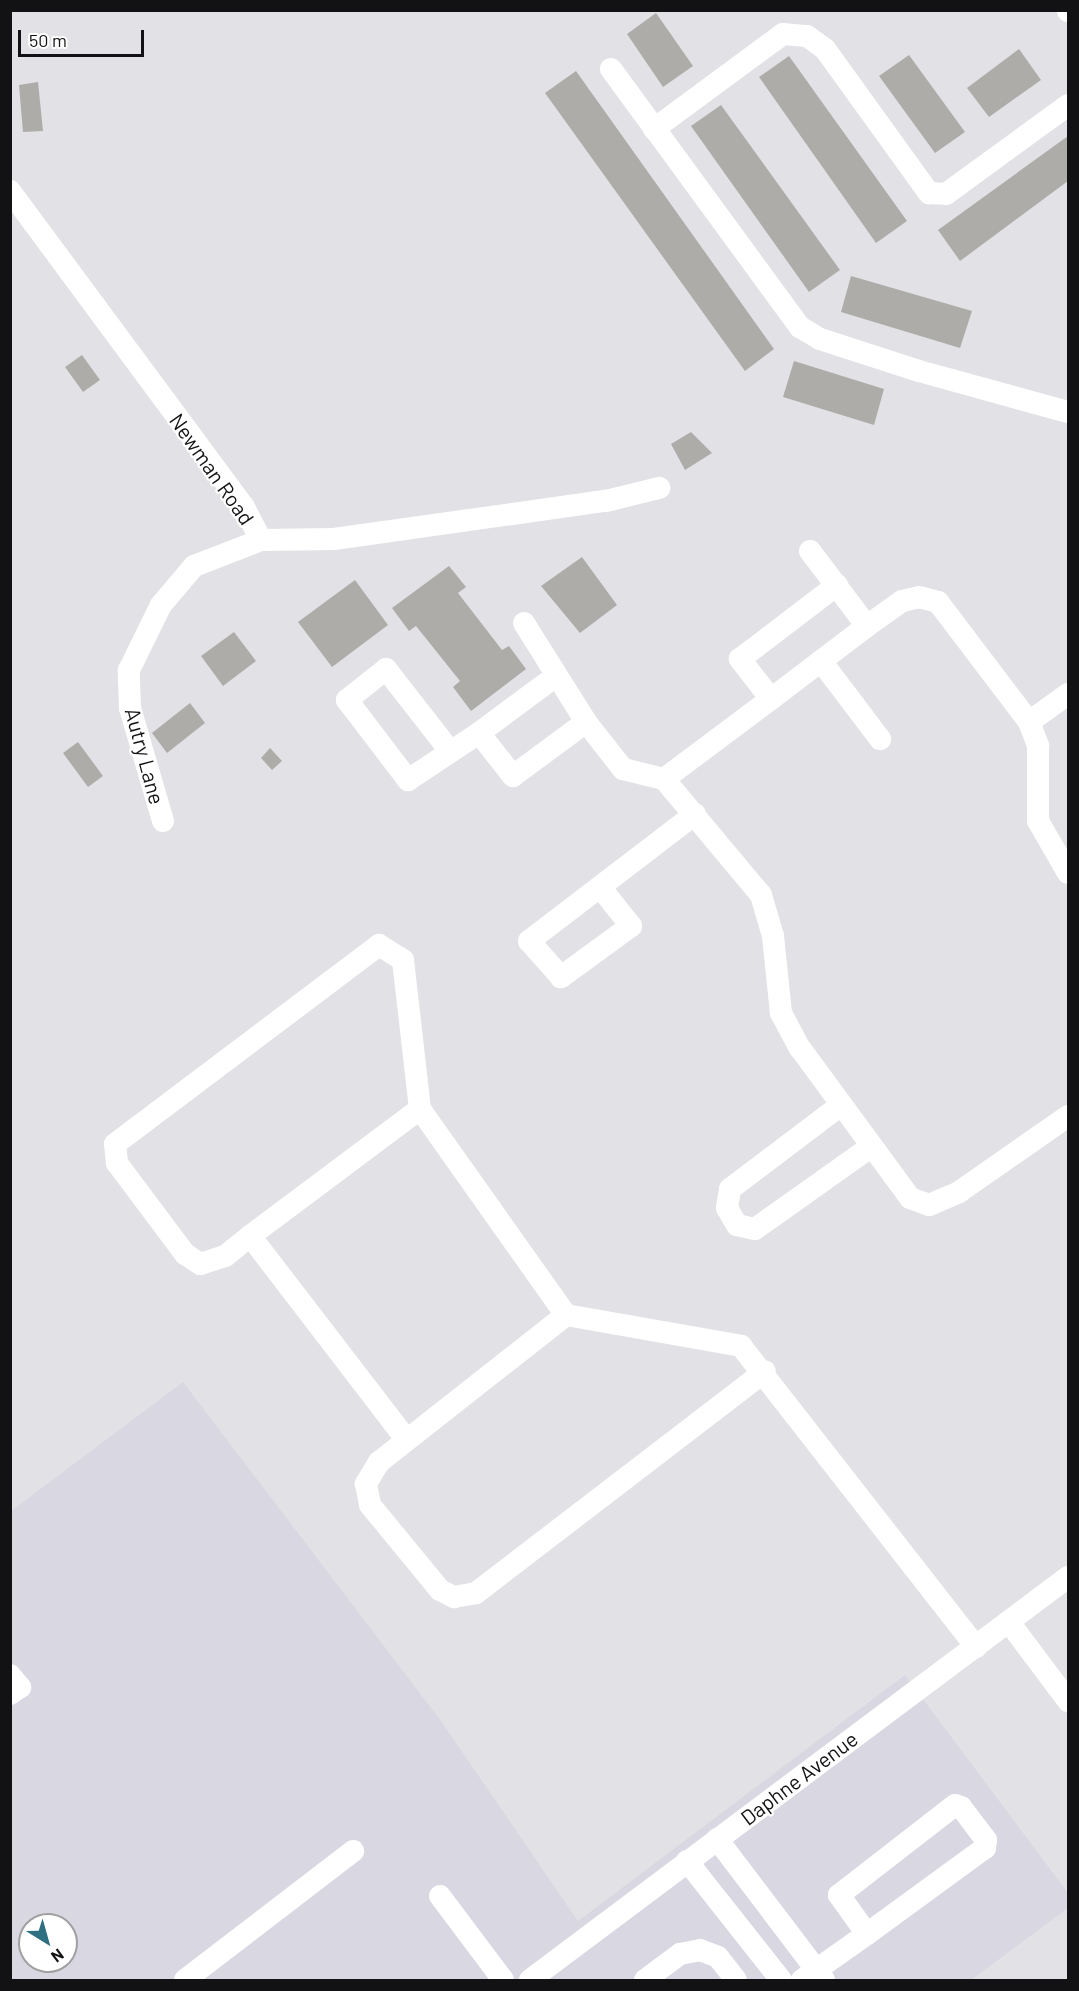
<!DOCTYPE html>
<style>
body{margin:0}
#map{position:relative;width:1079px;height:1991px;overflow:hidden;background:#e2e2e6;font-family:Barlow,sans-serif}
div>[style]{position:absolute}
.built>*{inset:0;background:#d8d7e2}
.building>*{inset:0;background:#aeaca9}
.minor>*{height:22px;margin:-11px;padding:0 11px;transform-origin:11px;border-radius:11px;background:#fff}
span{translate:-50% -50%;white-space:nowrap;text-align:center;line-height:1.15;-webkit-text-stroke:4.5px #fff;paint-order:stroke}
.street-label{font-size:21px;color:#121113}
.frame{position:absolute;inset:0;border:12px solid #121113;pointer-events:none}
.north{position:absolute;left:18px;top:1913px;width:60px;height:60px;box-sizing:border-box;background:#fff;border:2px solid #a0a0a1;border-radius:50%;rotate:143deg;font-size:16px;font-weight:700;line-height:24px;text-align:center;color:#121113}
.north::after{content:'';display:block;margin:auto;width:21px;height:27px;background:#2e7082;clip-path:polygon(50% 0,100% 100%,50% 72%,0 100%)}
.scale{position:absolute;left:18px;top:30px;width:126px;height:27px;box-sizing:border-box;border:3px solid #121113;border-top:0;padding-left:8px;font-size:18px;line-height:21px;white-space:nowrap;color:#121113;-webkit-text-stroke:4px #fff;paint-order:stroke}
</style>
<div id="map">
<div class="built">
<i style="clip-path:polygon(evenodd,183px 1382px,441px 1721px,578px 1921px,905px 1675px,1068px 1893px,1068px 1908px,971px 1980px,11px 1980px,11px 1511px,183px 1382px,30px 1925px,66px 1925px,66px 1961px,30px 1961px,30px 1925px)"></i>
</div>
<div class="building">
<i style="clip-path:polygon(656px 13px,693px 66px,663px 87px,627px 34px)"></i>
<i style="clip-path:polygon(1019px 49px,1041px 80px,989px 117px,967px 88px)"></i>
<i style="clip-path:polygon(909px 55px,965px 132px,935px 153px,879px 76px)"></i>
<i style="clip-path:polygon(789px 56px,907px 221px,876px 243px,759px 77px)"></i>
<i style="clip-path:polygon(576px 71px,774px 349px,745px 371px,545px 93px)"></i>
<i style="clip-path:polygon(38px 82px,43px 131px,23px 132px,19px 85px)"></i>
<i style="clip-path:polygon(721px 105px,840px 270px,809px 292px,691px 126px)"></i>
<i style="clip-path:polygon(1068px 136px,1068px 181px,960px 261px,938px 230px)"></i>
<i style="clip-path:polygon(851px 276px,972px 311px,960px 348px,841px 312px)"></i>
<i style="clip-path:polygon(82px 355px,100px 380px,83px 392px,65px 367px)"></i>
<i style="clip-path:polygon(794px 361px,884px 389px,874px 425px,783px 397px)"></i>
<i style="clip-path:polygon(691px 432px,712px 453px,685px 470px,671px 444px)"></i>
<i style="clip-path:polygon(582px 557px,617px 605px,580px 633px,541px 586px)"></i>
<i style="clip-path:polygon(449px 566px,466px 587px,458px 593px,502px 650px,509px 646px,526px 669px,471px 711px,453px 687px,460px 681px,416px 626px,409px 631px,392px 608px)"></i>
<i style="clip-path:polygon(355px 580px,388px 625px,332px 667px,298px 622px)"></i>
<i style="clip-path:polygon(234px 632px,256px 661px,223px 686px,201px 656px)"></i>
<i style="clip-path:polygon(190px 703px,205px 723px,167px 753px,152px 733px)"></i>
<i style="clip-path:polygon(78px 742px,103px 776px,88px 787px,63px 753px)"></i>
<i style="clip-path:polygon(270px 748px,282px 761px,272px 770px,261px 758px)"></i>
</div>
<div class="minor">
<i style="left:1068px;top:10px;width:1px;rotate:90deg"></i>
<i style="left:611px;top:69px;width:320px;rotate:53.8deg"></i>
<i style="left:800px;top:327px;width:23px;rotate:31deg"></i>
<i style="left:820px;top:339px;width:104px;rotate:17.9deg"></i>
<i style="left:919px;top:371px;width:155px;rotate:15.4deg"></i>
<i style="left:654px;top:129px;width:160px;rotate:-36.4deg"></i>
<i style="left:783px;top:34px;width:24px;rotate:5deg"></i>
<i style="left:807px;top:36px;width:22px;rotate:36deg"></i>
<i style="left:825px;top:49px;width:178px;rotate:54.2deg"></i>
<i style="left:929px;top:193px;width:17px;rotate:3deg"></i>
<i style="left:946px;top:194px;width:151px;rotate:-36.1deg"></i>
<i style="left:10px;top:191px;width:393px;rotate:53.5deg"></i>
<i style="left:244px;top:507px;width:37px;rotate:63deg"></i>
<i style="left:810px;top:551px;width:94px;rotate:52.8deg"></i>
<i style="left:867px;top:626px;width:43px;rotate:-35.5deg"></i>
<i style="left:902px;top:601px;width:17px;rotate:-13deg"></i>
<i style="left:919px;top:597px;width:20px;rotate:15deg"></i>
<i style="left:938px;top:602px;width:151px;rotate:52.8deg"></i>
<i style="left:1029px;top:722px;width:26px;rotate:69deg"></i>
<i style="left:1038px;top:746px;width:75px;rotate:90deg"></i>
<i style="left:1038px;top:821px;width:60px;rotate:60deg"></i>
<i style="left:524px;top:623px;width:117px;rotate:57.9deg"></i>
<i style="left:586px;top:722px;width:60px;rotate:51.8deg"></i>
<i style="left:623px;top:769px;width:42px;rotate:13.7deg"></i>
<i style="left:664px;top:779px;width:134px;rotate:-36.8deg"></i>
<i style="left:771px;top:699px;width:51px;rotate:-127.8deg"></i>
<i style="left:740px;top:659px;width:122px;rotate:-37.3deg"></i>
<i style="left:821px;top:661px;width:98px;rotate:52.9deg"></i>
<i style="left:556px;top:676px;width:96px;rotate:143.5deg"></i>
<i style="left:479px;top:733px;width:55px;rotate:51.7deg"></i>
<i style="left:513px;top:776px;width:91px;rotate:-36.5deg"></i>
<i style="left:771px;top:699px;width:121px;rotate:-37.2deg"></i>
<i style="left:1029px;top:722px;width:48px;rotate:-35.7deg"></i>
<i style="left:450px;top:751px;width:104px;rotate:-128deg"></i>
<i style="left:386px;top:669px;width:50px;rotate:141.5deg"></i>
<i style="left:347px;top:700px;width:101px;rotate:52.7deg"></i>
<i style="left:408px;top:780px;width:85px;rotate:-33.5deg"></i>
<i style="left:664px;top:779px;width:151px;rotate:50.1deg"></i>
<i style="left:761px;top:895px;width:43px;rotate:73.7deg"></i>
<i style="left:773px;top:936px;width:77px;rotate:84.1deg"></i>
<i style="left:781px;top:1013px;width:40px;rotate:62deg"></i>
<i style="left:800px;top:1048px;width:186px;rotate:53.7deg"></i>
<i style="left:910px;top:1198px;width:20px;rotate:20deg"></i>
<i style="left:929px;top:1205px;width:33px;rotate:-23deg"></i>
<i style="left:959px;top:1192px;width:133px;rotate:-34.9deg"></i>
<i style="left:163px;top:821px;width:118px;rotate:-106.3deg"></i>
<i style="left:130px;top:708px;width:38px;rotate:-92deg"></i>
<i style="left:129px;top:670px;width:72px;rotate:-63.8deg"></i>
<i style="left:161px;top:605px;width:51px;rotate:-49.8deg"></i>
<i style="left:194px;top:566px;width:72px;rotate:-21.2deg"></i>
<i style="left:261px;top:540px;width:73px;rotate:-0.8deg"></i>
<i style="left:334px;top:539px;width:275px;rotate:-8deg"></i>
<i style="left:606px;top:501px;width:55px;rotate:-13.8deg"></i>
<i style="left:600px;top:887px;width:50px;rotate:51.5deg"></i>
<i style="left:631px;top:926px;width:87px;rotate:143.9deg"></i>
<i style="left:561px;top:977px;width:48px;rotate:-131.6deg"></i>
<i style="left:529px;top:941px;width:209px;rotate:-37.4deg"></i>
<i style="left:841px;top:1105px;width:139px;rotate:142.9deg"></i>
<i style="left:730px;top:1189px;width:19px;rotate:99deg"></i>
<i style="left:727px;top:1208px;width:20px;rotate:60deg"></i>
<i style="left:737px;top:1225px;width:18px;rotate:13deg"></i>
<i style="left:755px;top:1229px;width:143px;rotate:-35.4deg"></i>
<i style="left:250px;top:1236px;width:212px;rotate:-36.8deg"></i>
<i style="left:566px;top:1315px;width:238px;rotate:141.8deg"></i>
<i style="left:379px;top:1462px;width:26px;rotate:121deg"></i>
<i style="left:366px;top:1484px;width:21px;rotate:79deg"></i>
<i style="left:370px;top:1505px;width:110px;rotate:50.5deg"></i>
<i style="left:440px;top:1590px;width:16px;rotate:27deg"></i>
<i style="left:454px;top:1597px;width:22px;rotate:-10deg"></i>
<i style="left:476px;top:1593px;width:364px;rotate:-37.5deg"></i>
<i style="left:406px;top:1439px;width:256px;rotate:-127.5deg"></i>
<i style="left:250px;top:1236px;width:32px;rotate:141deg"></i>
<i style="left:225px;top:1256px;width:26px;rotate:162deg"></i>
<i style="left:200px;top:1264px;width:18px;rotate:-146deg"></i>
<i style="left:185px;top:1254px;width:114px;rotate:-126.8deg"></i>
<i style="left:117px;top:1163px;width:19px;rotate:-96deg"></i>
<i style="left:115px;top:1144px;width:331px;rotate:-37deg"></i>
<i style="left:379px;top:945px;width:28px;rotate:32deg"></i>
<i style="left:403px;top:960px;width:150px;rotate:83.5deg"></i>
<i style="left:420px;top:1109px;width:252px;rotate:54.7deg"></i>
<i style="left:566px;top:1315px;width:178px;rotate:10deg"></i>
<i style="left:741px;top:1346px;width:382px;rotate:52deg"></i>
<i style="left:1009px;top:1622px;width:99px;rotate:53.2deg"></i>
<i style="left:10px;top:1675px;width:16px;rotate:50deg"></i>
<i style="left:20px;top:1687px;width:12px;rotate:145deg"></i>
<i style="left:717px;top:1839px;width:177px;rotate:52.8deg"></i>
<i style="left:687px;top:1861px;width:152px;rotate:51.7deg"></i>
<i style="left:440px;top:1896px;width:105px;rotate:53.1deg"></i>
<i style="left:185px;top:1980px;width:212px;rotate:-37.5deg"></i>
<i style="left:530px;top:1980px;width:672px;rotate:-36.84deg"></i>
<i style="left:645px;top:1980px;width:44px;rotate:-36.6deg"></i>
<i style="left:680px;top:1954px;width:20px;rotate:-11deg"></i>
<i style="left:700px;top:1950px;width:19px;rotate:21deg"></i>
<i style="left:718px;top:1957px;width:29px;rotate:52deg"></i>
<i style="left:802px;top:1980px;width:80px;rotate:-35.3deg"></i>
<i style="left:867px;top:1934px;width:146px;rotate:-36.1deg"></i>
<i style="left:985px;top:1848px;width:8px;rotate:-83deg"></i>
<i style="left:986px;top:1840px;width:41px;rotate:-127.1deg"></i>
<i style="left:961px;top:1807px;width:6px;rotate:-162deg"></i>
<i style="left:955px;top:1805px;width:147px;rotate:142.2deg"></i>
<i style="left:839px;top:1895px;width:48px;rotate:54.3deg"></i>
</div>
<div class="street-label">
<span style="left:212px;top:469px;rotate:55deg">Newman Road</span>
<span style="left:145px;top:756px;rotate:75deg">Autry Lane</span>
<span style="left:799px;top:1778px;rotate:-37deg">Daphne Avenue</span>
</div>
<div class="frame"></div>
<div class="north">N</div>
<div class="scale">50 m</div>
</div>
